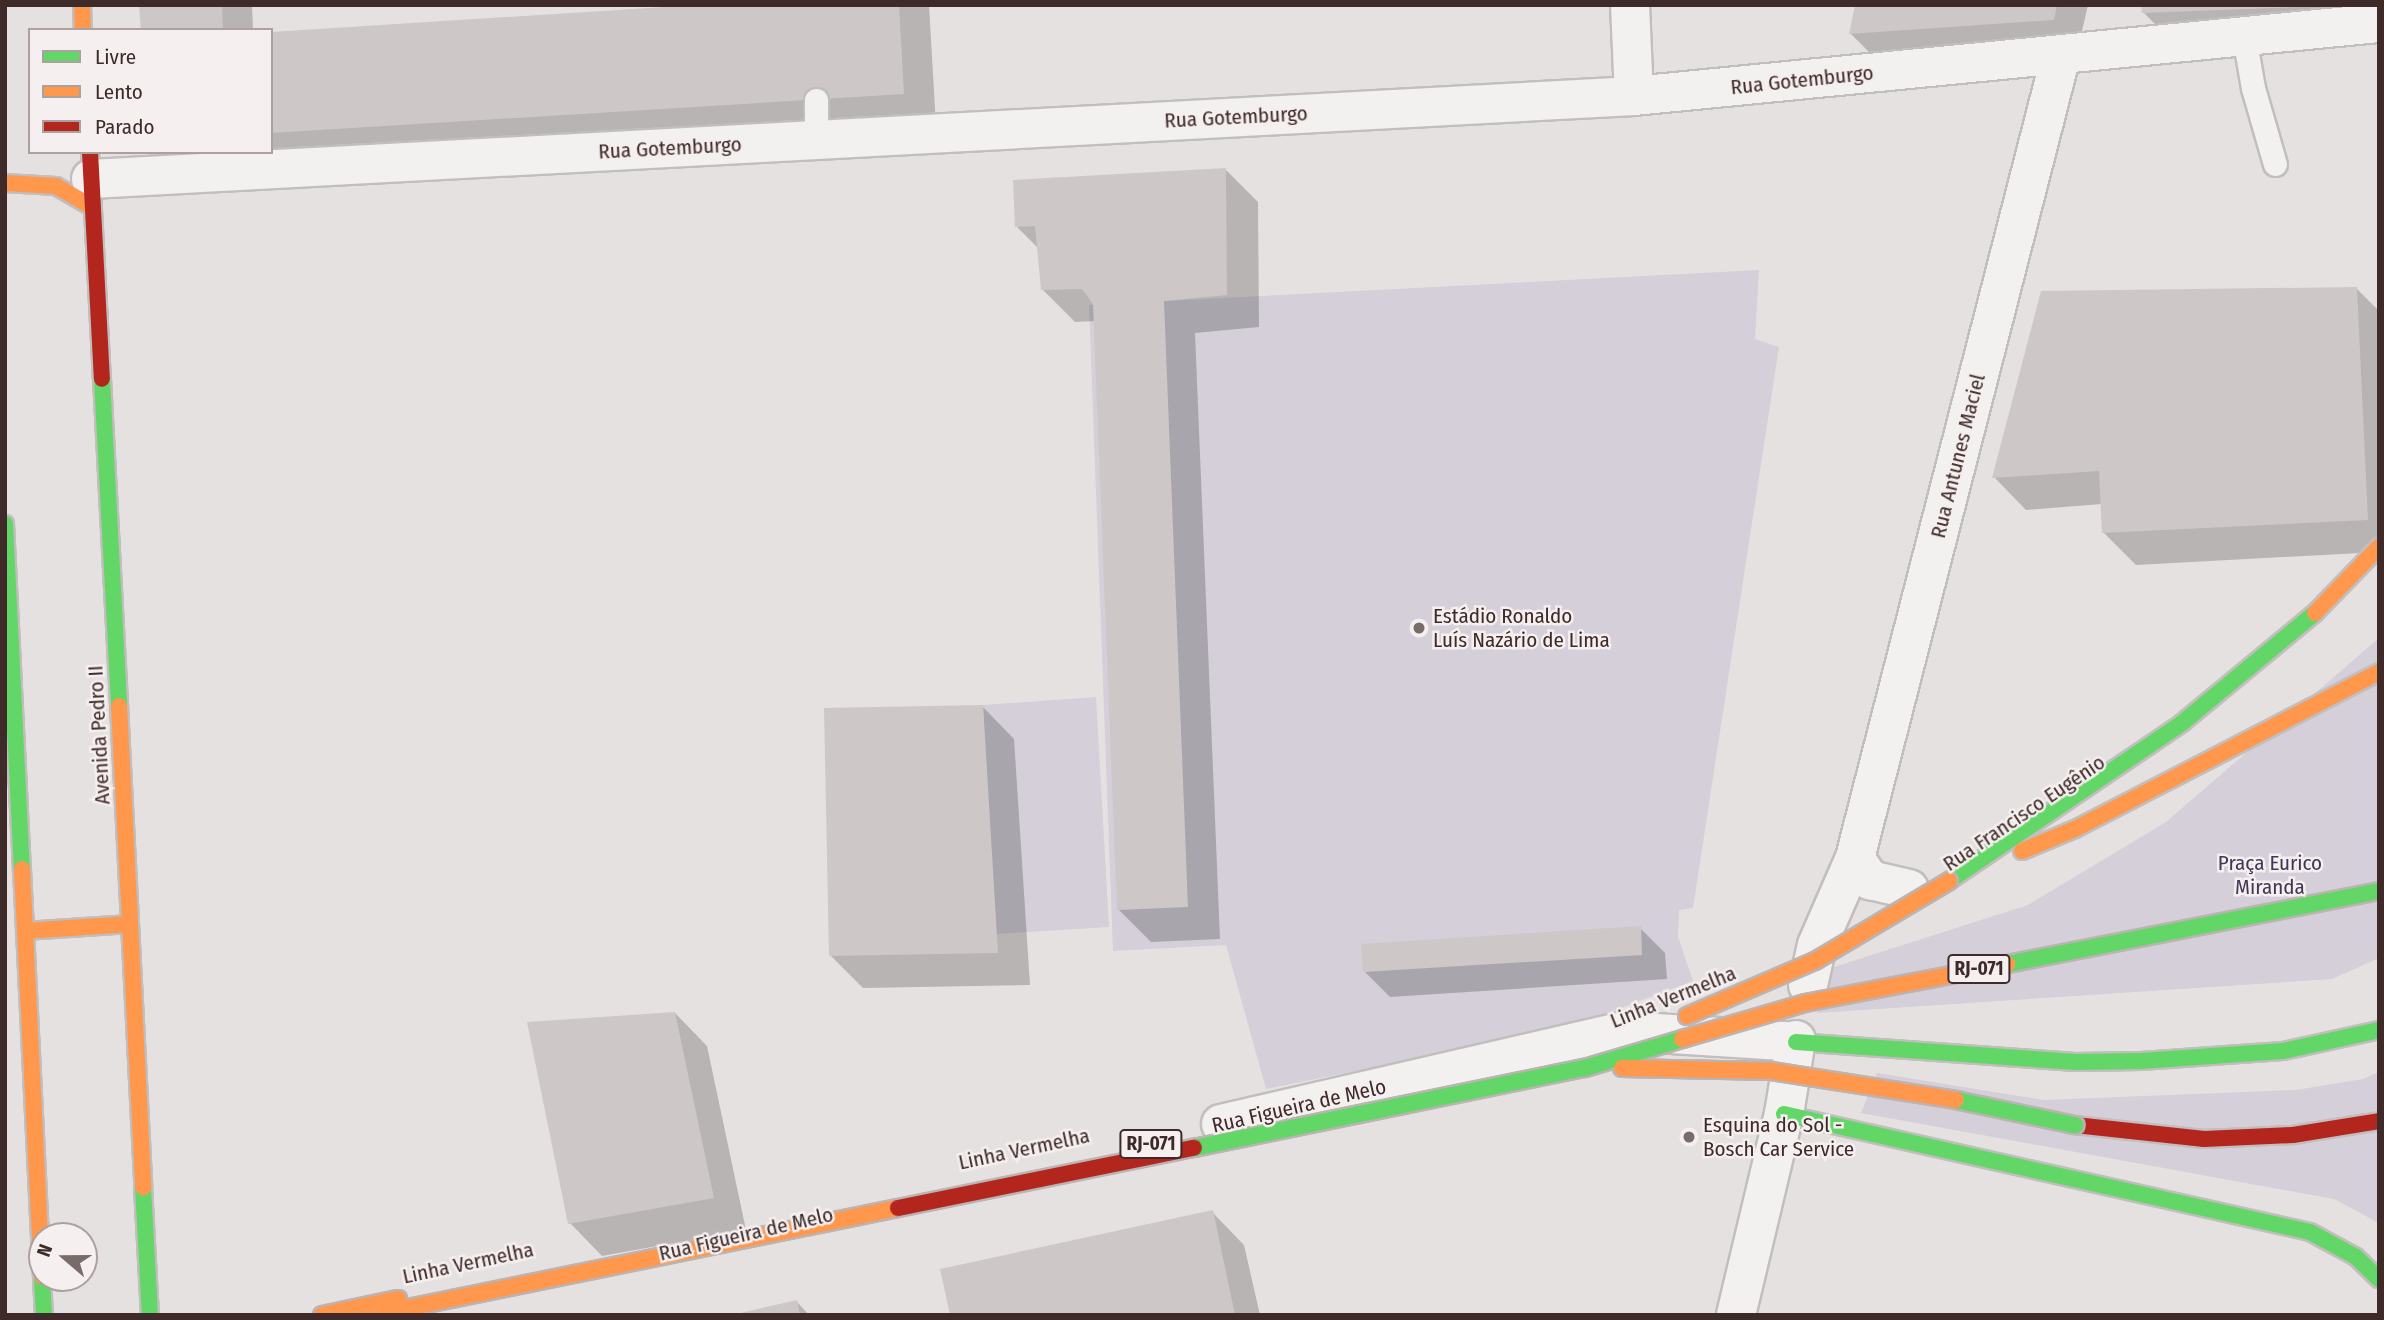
<!DOCTYPE html>
<meta charset="utf-8">
<style>
body{margin:0}
#map{position:relative;width:2384px;height:1320px;overflow:hidden;background:#e6e1e1;font-family:"Fira Sans Condensed",sans-serif}
div>[style]{position:absolute}
.green>*{inset:0;background:#d4cfd8}
.shadow>*{inset:0;background:#0003}
.building>*{inset:0;background:#cdc7c7}
.roads{filter:drop-shadow(2px 0 #c2bebd) drop-shadow(-2px 0 #c2bebd) drop-shadow(0 2px #c2bebd) drop-shadow(0 -2px #c2bebd)}
.lane>*{height:23px;margin:-11.5px;padding:0 11.5px;transform-origin:11.5px;border-radius:11.5px;background:#f3f0f0}
.street>*{height:38px;margin:-19px;padding:0 19px;transform-origin:19px;border-radius:19px;background:#f3f0f0}
.fast>*{height:16px;margin:-8px;padding:0 8px;transform-origin:8px;border-radius:8px;background:#63d668}
.slow>*{height:16px;margin:-8px;padding:0 8px;transform-origin:8px;border-radius:8px;background:#ff974d}
.jam>*{height:16px;margin:-8px;padding:0 8px;transform-origin:8px;border-radius:8px;background:#b3261e}
.bridges{filter:drop-shadow(2px 0 #bbb4b3) drop-shadow(-2px 0 #bbb4b3) drop-shadow(0 2px #bbb4b3) drop-shadow(0 -2px #bbb4b3)}
.fast-bridge>*{height:16px;margin:-8px;padding:0 8px;transform-origin:8px;border-radius:8px;background:#63d668}
.slow-bridge>*{height:16px;margin:-8px;padding:0 8px;transform-origin:8px;border-radius:8px;background:#ff974d}
.jam-bridge>*{height:16px;margin:-8px;padding:0 8px;transform-origin:8px;border-radius:8px;background:#b3261e}
.dots>*{width:19px;height:19px;translate:-50% -50%;box-sizing:border-box;border:4px solid #f5efef;border-radius:50%}
span{translate:-50% -50%;white-space:nowrap;text-align:center;line-height:1.15;-webkit-text-stroke:5px #f5efef;paint-order:stroke}
.shield-label span{padding:2px 5px;background:#f5efef;border:2px solid;border-radius:5px;-webkit-text-stroke-width:0}
.shield-label{font-size:19px;color:#3e2b29;font-weight:700}
.street-label{font-size:21px;color:#3e2b29}
.poi-label{font-size:21px;color:#3e2b29}
.left{translate:0 -50%;text-align:left}
.park-label{font-size:21px;color:#413759}
.frame{position:absolute;inset:0;border:7px solid #3e2b29;pointer-events:none}
.legend{position:absolute;left:28px;top:28px;width:245px;height:126px;box-sizing:border-box;background:#f5efef;border:2px solid #aca1a0;margin:0;padding:9px 12px;list-style:none;font-size:21px;color:#3e2b29}
.legend li{display:flex;align-items:center;gap:14px;height:35px}
.legend b{width:35px;border:2px solid #aca1a0}
.north{position:absolute;left:28px;top:1222px;width:70px;height:70px;box-sizing:border-box;background:#f5efef;border:2px solid #aca1a0;border-radius:50%;rotate:290deg;font-size:19px;font-weight:700;line-height:28px;text-align:center;color:#3e2b29}
.north::after{content:'';display:block;margin:auto;width:24px;height:32px;background:#796b69;clip-path:polygon(50% 0,100% 100%,50% 72%,0 100%)}
</style>
<div id="map">
<div class="green">
<i style="clip-path:polygon(1759px 270px,1755px 339px,1779px 347px,1693px 908px,1679px 910px,1678px 937px,1693px 981px,1544px 1037px,1423px 1070px,1419px 1058px,1266px 1089px,1226px 945px,1113px 951px,1089px 305px)"></i>
<i style="clip-path:polygon(2379px 638px,2379px 958px,2332px 979px,1817px 1013px,1831px 968px,2028px 905px,2166px 822px)"></i>
<i style="clip-path:polygon(1096px 697px,1109px 927px,996px 934px,983px 705px)"></i>
<i style="clip-path:polygon(2379px 1072px,2379px 1223px,2334px 1199px,1861px 1113px,1877px 1073px,2044px 1100px,2296px 1090px,2363px 1079px)"></i>
</div>
<div class="shadow">
<i style="clip-path:polygon(141px 5px,252px 5px,253px 30px,142px 30px)"></i>
<i style="clip-path:polygon(721px 5px,929px 5px,936px 126px,181px 172px,161px 152px,271px 152px,271px 33px)"></i>
<i style="clip-path:polygon(1856px 5px,2088px 5px,2079px 44px,1876px 59px,1851px 34px)"></i>
<i style="clip-path:polygon(2143px 5px,2369px 5px,2169px 38px,2144px 13px)"></i>
<i style="clip-path:polygon(1226px 170px,1258px 202px,1259px 327px,1195px 333px,1220px 939px,1151px 942px,1118px 909px,1095px 321px,1075px 322px,1042px 289px,1039px 249px,1017px 227px)"></i>
<i style="clip-path:polygon(2357px 289px,2379px 311px,2379px 552px,2136px 565px,2103px 532px,2102px 504px,2026px 510px,1994px 477px)"></i>
<i style="clip-path:polygon(982px 706px,1014px 739px,1030px 985px,863px 988px,831px 956px)"></i>
<i style="clip-path:polygon(1640px 928px,1665px 953px,1667px 979px,1390px 997px,1365px 972px)"></i>
<i style="clip-path:polygon(675px 1013px,707px 1046px,746px 1230px,602px 1256px,570px 1223px)"></i>
<i style="clip-path:polygon(1212px 1212px,1244px 1245px,1260px 1315px,952px 1315px)"></i>
<i style="clip-path:polygon(797px 1302px,809px 1315px,739px 1315px)"></i>
</div>
<div class="building">
<i style="clip-path:polygon(139px 5px,222px 5px,223px 30px,141px 30px)"></i>
<i style="clip-path:polygon(696px 5px,899px 5px,904px 94px,271px 133px,271px 32px)"></i>
<i style="clip-path:polygon(1855px 5px,2057px 5px,2054px 20px,1849px 34px)"></i>
<i style="clip-path:polygon(2141px 5px,2298px 5px,2298px 7px,2142px 13px)"></i>
<i style="clip-path:polygon(1226px 168px,1227px 295px,1164px 301px,1188px 907px,1117px 910px,1093px 304px,1082px 289px,1041px 290px,1035px 226px,1015px 227px,1013px 180px)"></i>
<i style="clip-path:polygon(2357px 287px,2368px 520px,2102px 533px,2099px 471px,1992px 478px,2041px 291px)"></i>
<i style="clip-path:polygon(983px 705px,998px 953px,829px 956px,824px 708px)"></i>
<i style="clip-path:polygon(1641px 926px,1642px 955px,1363px 972px,1361px 944px)"></i>
<i style="clip-path:polygon(675px 1012px,714px 1198px,568px 1224px,527px 1022px)"></i>
<i style="clip-path:polygon(1213px 1210px,1235px 1315px,950px 1315px,940px 1269px)"></i>
<i style="clip-path:polygon(797px 1300px,800px 1315px,736px 1315px,736px 1314px)"></i>
</div>
<div class="roads">
<div class="lane">
<i style="left:2244px;top:36px;width:53px;rotate:80.2deg"></i>
<i style="left:2253px;top:88px;width:79px;rotate:73.9deg"></i>
<i style="left:816px;top:100px;width:40px;rotate:90deg"></i>
</div>
<div class="street">
<i style="left:1630px;top:5px;width:91px;rotate:87.5deg"></i>
<i style="left:91px;top:179px;width:1545px;rotate:-3.08deg"></i>
<i style="left:1634px;top:96px;width:749px;rotate:-5.6deg"></i>
<i style="left:1855px;top:858px;width:27px;rotate:56deg"></i>
<i style="left:1870px;top:880px;width:40px;rotate:13deg"></i>
<i style="left:1808px;top:985px;width:41px;rotate:-77.3deg"></i>
<i style="left:1817px;top:945px;width:95px;rotate:-66.4deg"></i>
<i style="left:1855px;top:858px;width:829px;rotate:-75.61deg"></i>
<i style="left:1221px;top:1124px;width:413px;rotate:-13deg"></i>
<i style="left:1623px;top:1031px;width:173px;rotate:3.6deg"></i>
<i style="left:1736px;top:1315px;width:207px;rotate:-76.6deg"></i>
<i style="left:1784px;top:1114px;width:75px;rotate:-80.8deg"></i>
</div>
<div class="fast">
<i style="left:102px;top:379px;width:327px;rotate:87deg"></i>
<i style="left:5px;top:524px;width:345px;rotate:87.2deg"></i>
<i style="left:1949px;top:881px;width:282px;rotate:-34.1deg"></i>
<i style="left:2182px;top:723px;width:173px;rotate:-39.6deg"></i>
<i style="left:1796px;top:1042px;width:280px;rotate:4.1deg"></i>
<i style="left:2075px;top:1062px;width:66px;rotate:-0.9deg"></i>
<i style="left:2141px;top:1061px;width:142px;rotate:-4deg"></i>
<i style="left:2283px;top:1051px;width:98px;rotate:-12.3deg"></i>
<i style="left:1784px;top:1114px;width:539px;rotate:12.64deg"></i>
<i style="left:2310px;top:1232px;width:52px;rotate:28.5deg"></i>
<i style="left:2356px;top:1257px;width:32px;rotate:44deg"></i>
<i style="left:143px;top:1187px;width:128px;rotate:86.9deg"></i>
<i style="left:42px;top:1278px;width:37px;rotate:87deg"></i>
</div>
<div class="slow">
<i style="left:82px;top:5px;width:25px;rotate:88deg"></i>
<i style="left:5px;top:183px;width:51px;rotate:3.4deg"></i>
<i style="left:56px;top:186px;width:42px;rotate:30.3deg"></i>
<i style="left:2315px;top:613px;width:92px;rotate:-45.9deg"></i>
<i style="left:119px;top:706px;width:482px;rotate:87.1deg"></i>
<i style="left:2022px;top:851px;width:57px;rotate:-22.5deg"></i>
<i style="left:2075px;top:829px;width:342px;rotate:-27.3deg"></i>
<i style="left:22px;top:869px;width:408px;rotate:87.2deg"></i>
<i style="left:25px;top:931px;width:105px;rotate:-3.8deg"></i>
</div>
<div class="jam">
<i style="left:90px;top:152px;width:227px;rotate:87deg"></i>
<i style="left:2075px;top:1125px;width:130px;rotate:6.2deg"></i>
<i style="left:2204px;top:1139px;width:89px;rotate:-2.6deg"></i>
<i style="left:2293px;top:1135px;width:87px;rotate:-9.2deg"></i>
</div>
</div>
<div class="bridges">
<div class="fast-bridge">
<i style="left:2007px;top:964px;width:379px;rotate:-11.1deg"></i>
<i style="left:1956px;top:1100px;width:122px;rotate:11.9deg"></i>
<i style="left:1194px;top:1148px;width:399px;rotate:-11.6deg"></i>
<i style="left:1585px;top:1068px;width:101px;rotate:-16.6deg"></i>
</div>
<div class="slow-bridge">
<i style="left:1687px;top:1016px;width:139px;rotate:-23.3deg"></i>
<i style="left:1815px;top:961px;width:156px;rotate:-30.8deg"></i>
<i style="left:1682px;top:1039px;width:128px;rotate:-16.3deg"></i>
<i style="left:1805px;top:1003px;width:206px;rotate:-10.9deg"></i>
<i style="left:1622px;top:1068px;width:149px;rotate:1.2deg"></i>
<i style="left:1771px;top:1071px;width:187px;rotate:8.9deg"></i>
<i style="left:322px;top:1315px;width:78px;rotate:-11.9deg"></i>
<i style="left:373px;top:1315px;width:536px;rotate:-11.52deg"></i>
</div>
<div class="jam-bridge">
<i style="left:898px;top:1208px;width:302px;rotate:-11.5deg"></i>
</div>
</div>
<div class="dots">
<i style="left:1419px;top:628px;background:#796b69"></i>
<i style="left:1689px;top:1137px;background:#796b69"></i>
</div>
<div class="shield-label">
<span style="left:1979px;top:969px">RJ-071</span>
<span style="left:1151px;top:1144px">RJ-071</span>
</div>
<div class="street-label">
<span style="left:1802px;top:80px;rotate:-6deg">Rua Gotemburgo</span>
<span style="left:1236px;top:117px;rotate:-3deg">Rua Gotemburgo</span>
<span style="left:670px;top:148px;rotate:-3deg">Rua Gotemburgo</span>
<span style="left:1958px;top:456px;rotate:-76deg">Rua Antunes Maciel</span>
<span style="left:99px;top:735px;rotate:-93deg">Avenida Pedro II</span>
<span style="left:2024px;top:813px;rotate:-34deg">Rua Francisco Eugênio</span>
<span style="left:1673px;top:997px;rotate:-22deg">Linha Vermelha</span>
<span style="left:1299px;top:1106px;rotate:-13deg">Rua Figueira de Melo</span>
<span style="left:1024px;top:1149px;rotate:-12deg">Linha Vermelha</span>
<span style="left:746px;top:1234px;rotate:-13deg">Rua Figueira de Melo</span>
<span style="left:468px;top:1263px;rotate:-12deg">Linha Vermelha</span>
</div>
<div class="poi-label">
<span class="left" style="left:1433px;top:628px">Estádio Ronaldo<br>Luís Nazário de Lima</span>
<span class="left" style="left:1703px;top:1137px">Esquina do Sol -<br>Bosch Car Service</span>
</div>
<div class="park-label">
<span style="left:2270px;top:875px">Praça Eurico<br>Miranda</span>
</div>
<div class="frame"></div>
<ul class="legend">
<li><b style="height:9px;background:#63d668"></b>Livre</li>
<li><b style="height:9px;background:#ff974d"></b>Lento</li>
<li><b style="height:9px;background:#b3261e"></b>Parado</li>
</ul>
<div class="north">N</div>
</div>
